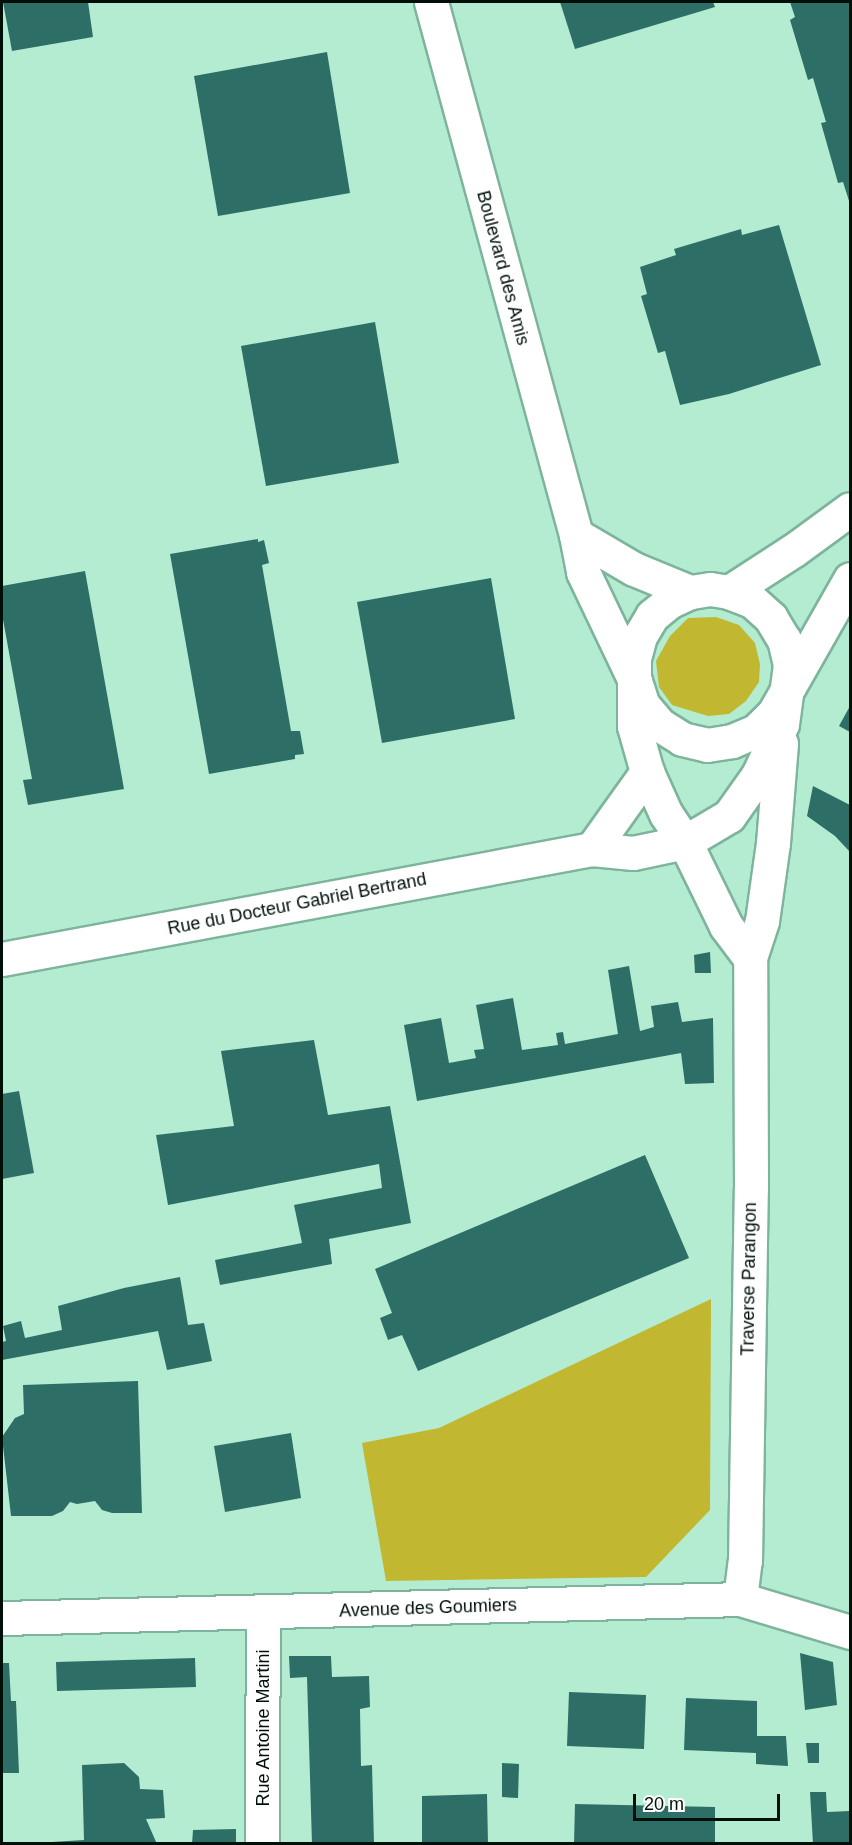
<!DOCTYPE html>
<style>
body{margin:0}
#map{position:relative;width:852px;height:1845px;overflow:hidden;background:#b4ecd2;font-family:Arial,sans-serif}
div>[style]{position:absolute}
.green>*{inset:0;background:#c2b731}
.building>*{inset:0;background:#2d6e66}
.roads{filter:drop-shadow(2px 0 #7eb49b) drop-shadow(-2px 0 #7eb49b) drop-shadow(0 2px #7eb49b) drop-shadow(0 -2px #7eb49b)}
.minor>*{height:33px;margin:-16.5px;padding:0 16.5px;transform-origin:16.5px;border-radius:16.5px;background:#fff}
span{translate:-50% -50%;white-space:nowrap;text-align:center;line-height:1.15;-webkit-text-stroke:6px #fefefe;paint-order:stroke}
.street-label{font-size:18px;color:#001008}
.frame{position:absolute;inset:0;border:3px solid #001008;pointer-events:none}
.scale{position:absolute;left:633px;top:1794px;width:147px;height:27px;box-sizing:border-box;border:3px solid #001008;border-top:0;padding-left:8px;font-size:18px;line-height:21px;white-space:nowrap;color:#001008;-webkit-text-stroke:4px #fefefe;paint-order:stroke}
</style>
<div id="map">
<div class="green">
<i style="clip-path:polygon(716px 617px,739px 625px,755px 643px,760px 664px,759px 682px,746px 701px,729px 714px,708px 716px,672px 705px,659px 687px,656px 661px,670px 636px,688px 618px)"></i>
<i style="clip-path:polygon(711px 1299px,710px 1510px,646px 1577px,386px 1581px,362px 1443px,439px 1428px)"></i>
</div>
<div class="building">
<i style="clip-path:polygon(3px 2px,88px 2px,93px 37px,12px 51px)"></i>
<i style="clip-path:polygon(560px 2px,713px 2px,715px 7px,575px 49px)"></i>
<i style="clip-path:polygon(790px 2px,850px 2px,850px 204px,843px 182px,838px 183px,821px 123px,826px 122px,813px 78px,808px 80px,790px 20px,795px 17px)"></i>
<i style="clip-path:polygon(327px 52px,350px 193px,218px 216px,194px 76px)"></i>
<i style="clip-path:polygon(779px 225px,821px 365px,729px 394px,680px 405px,665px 351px,658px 353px,641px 296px,647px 294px,640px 267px,676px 255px,674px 249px,741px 229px,742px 235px)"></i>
<i style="clip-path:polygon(375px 322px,399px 463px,266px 486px,241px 346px)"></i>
<i style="clip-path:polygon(258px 539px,258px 542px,264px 540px,269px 563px,262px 565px,291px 731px,300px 731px,304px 754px,295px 755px,295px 759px,209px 774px,170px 554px)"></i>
<i style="clip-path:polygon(85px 571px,124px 789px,28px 805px,23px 780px,32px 779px,2px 614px,2px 586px)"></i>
<i style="clip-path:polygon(491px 578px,515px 719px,382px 743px,357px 602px)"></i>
<i style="clip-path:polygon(850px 706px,850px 732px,839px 726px)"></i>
<i style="clip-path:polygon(813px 786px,850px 805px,850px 852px,835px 836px,807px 816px)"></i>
<i style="clip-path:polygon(710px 952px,711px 973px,695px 973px,694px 955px)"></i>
<i style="clip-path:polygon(629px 966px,640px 1031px,654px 1027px,651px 1006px,678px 1002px,682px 1022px,713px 1018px,714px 1083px,685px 1084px,681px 1053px,417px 1101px,404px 1025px,441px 1018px,449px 1063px,476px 1058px,474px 1050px,484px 1049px,476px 1005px,513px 998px,522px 1050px,558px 1045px,556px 1033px,563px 1032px,565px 1044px,618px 1034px,608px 970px)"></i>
<i style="clip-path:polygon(314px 1040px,328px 1115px,390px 1106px,411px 1223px,329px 1239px,332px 1264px,220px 1285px,215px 1260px,302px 1243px,294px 1205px,382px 1188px,379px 1164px,168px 1205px,156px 1135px,234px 1126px,221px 1051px)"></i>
<i style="clip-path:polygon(19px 1091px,34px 1173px,2px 1179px,2px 1094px)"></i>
<i style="clip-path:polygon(645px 1155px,689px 1258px,418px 1371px,402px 1335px,388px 1340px,380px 1318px,392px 1313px,375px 1269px)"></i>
<i style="clip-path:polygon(180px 1277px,188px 1325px,204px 1323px,212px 1361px,167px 1370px,158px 1331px,2px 1360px,2px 1342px,6px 1341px,3px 1326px,21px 1321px,25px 1338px,62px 1330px,58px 1306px,124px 1288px)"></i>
<i style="clip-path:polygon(138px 1381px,142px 1513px,112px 1513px,102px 1510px,95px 1501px,77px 1504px,70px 1502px,63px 1511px,52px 1516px,11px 1516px,2px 1437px,15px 1418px,24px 1414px,23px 1385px)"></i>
<i style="clip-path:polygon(291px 1433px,301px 1498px,225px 1512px,214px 1446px)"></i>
<i style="clip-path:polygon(800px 1653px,833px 1662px,837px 1705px,805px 1710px)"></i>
<i style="clip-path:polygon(289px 1656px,331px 1656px,332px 1677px,369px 1676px,370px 1707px,360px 1709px,361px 1766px,372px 1765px,374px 1844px,312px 1844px,307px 1677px,290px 1678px)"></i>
<i style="clip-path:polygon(195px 1658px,196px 1687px,57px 1691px,56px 1662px)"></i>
<i style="clip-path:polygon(2px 1663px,9px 1663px,11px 1701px,16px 1701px,19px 1773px,2px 1773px)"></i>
<i style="clip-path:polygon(569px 1692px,646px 1695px,644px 1749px,567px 1746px)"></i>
<i style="clip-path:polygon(686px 1698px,757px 1701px,757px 1736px,786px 1736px,788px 1766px,756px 1764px,756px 1753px,684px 1750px)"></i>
<i style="clip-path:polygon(806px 1743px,819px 1743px,819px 1763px,808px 1763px)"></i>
<i style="clip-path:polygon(124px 1763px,139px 1777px,140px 1789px,163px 1790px,165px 1818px,146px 1819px,157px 1844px,19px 1844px,84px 1840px,82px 1765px)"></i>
<i style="clip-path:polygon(502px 1763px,519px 1764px,518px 1798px,502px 1797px)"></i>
<i style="clip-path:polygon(810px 1792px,826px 1792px,827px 1812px,850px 1811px,850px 1844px,813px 1844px)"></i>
<i style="clip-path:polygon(487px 1794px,488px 1844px,422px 1844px,422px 1796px)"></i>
<i style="clip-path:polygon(575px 1804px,715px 1807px,715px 1844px,574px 1844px)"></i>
<i style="clip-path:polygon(236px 1829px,236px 1844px,192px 1844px,193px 1830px)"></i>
</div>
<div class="roads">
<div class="minor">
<i style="left:431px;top:2px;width:552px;rotate:74.78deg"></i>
<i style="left:576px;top:535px;width:38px;rotate:79deg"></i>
<i style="left:583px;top:572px;width:121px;rotate:64.5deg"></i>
<i style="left:635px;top:681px;width:25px;rotate:72deg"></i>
<i style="left:643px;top:705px;width:26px;rotate:50deg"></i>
<i style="left:660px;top:725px;width:26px;rotate:32deg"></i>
<i style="left:682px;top:739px;width:26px;rotate:13deg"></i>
<i style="left:707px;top:745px;width:25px;rotate:-9deg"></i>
<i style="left:732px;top:741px;width:26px;rotate:-23deg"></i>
<i style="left:756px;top:731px;width:25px;rotate:-45deg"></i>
<i style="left:774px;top:713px;width:154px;rotate:-60.4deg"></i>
<i style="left:576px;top:535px;width:67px;rotate:30.4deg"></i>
<i style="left:634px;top:569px;width:61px;rotate:22.3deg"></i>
<i style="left:729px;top:592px;width:77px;rotate:-32.9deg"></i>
<i style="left:794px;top:550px;width:69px;rotate:-36.2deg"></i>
<i style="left:592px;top:849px;width:95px;rotate:-54.5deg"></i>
<i style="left:2px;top:959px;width:600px;rotate:-10.56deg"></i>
<i style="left:592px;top:849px;width:41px;rotate:5.6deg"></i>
<i style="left:633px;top:853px;width:53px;rotate:-11.9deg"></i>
<i style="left:685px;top:842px;width:51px;rotate:-30.6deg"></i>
<i style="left:729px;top:816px;width:50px;rotate:-54.7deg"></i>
<i style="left:758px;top:775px;width:56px;rotate:-64.8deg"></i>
<i style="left:782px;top:724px;width:60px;rotate:-82.3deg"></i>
<i style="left:790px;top:665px;width:26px;rotate:-103deg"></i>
<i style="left:784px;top:640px;width:26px;rotate:-121deg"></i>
<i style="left:771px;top:618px;width:25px;rotate:-138deg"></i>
<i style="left:752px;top:601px;width:25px;rotate:-159deg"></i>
<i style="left:729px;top:592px;width:19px;rotate:-171deg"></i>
<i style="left:710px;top:589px;width:20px;rotate:171deg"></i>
<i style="left:690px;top:592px;width:23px;rotate:155deg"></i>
<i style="left:669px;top:602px;width:22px;rotate:141deg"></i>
<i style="left:652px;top:616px;width:23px;rotate:121deg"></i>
<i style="left:640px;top:636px;width:23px;rotate:105deg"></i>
<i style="left:634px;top:658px;width:68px;rotate:90deg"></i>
<i style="left:634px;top:726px;width:48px;rotate:74.2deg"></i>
<i style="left:647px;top:772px;width:46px;rotate:65.7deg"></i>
<i style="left:666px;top:814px;width:34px;rotate:56deg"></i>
<i style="left:685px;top:842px;width:93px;rotate:64deg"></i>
<i style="left:726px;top:926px;width:40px;rotate:53deg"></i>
<i style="left:740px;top:1599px;width:38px;rotate:-83deg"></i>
<i style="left:745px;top:1561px;width:373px;rotate:-89.1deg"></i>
<i style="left:751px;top:1188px;width:230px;rotate:-90.2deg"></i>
<i style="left:750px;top:958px;width:39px;rotate:-72deg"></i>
<i style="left:762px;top:921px;width:79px;rotate:-82deg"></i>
<i style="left:773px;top:843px;width:100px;rotate:-85.4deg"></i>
<i style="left:2px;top:1618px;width:738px;rotate:-1.47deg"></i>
<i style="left:740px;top:1599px;width:115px;rotate:16.7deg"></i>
<i style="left:262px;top:1844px;width:232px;rotate:-89.8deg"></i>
</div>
</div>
<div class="street-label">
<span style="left:503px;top:268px;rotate:75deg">Boulevard des Amis</span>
<span style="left:297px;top:904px;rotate:-11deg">Rue du Docteur Gabriel Bertrand</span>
<span style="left:749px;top:1279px;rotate:-89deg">Traverse Parangon</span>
<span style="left:428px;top:1608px;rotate:-2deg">Avenue des Goumiers</span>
<span style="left:263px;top:1728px;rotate:-90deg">Rue Antoine Martini</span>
</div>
<div class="frame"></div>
<div class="scale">20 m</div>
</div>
